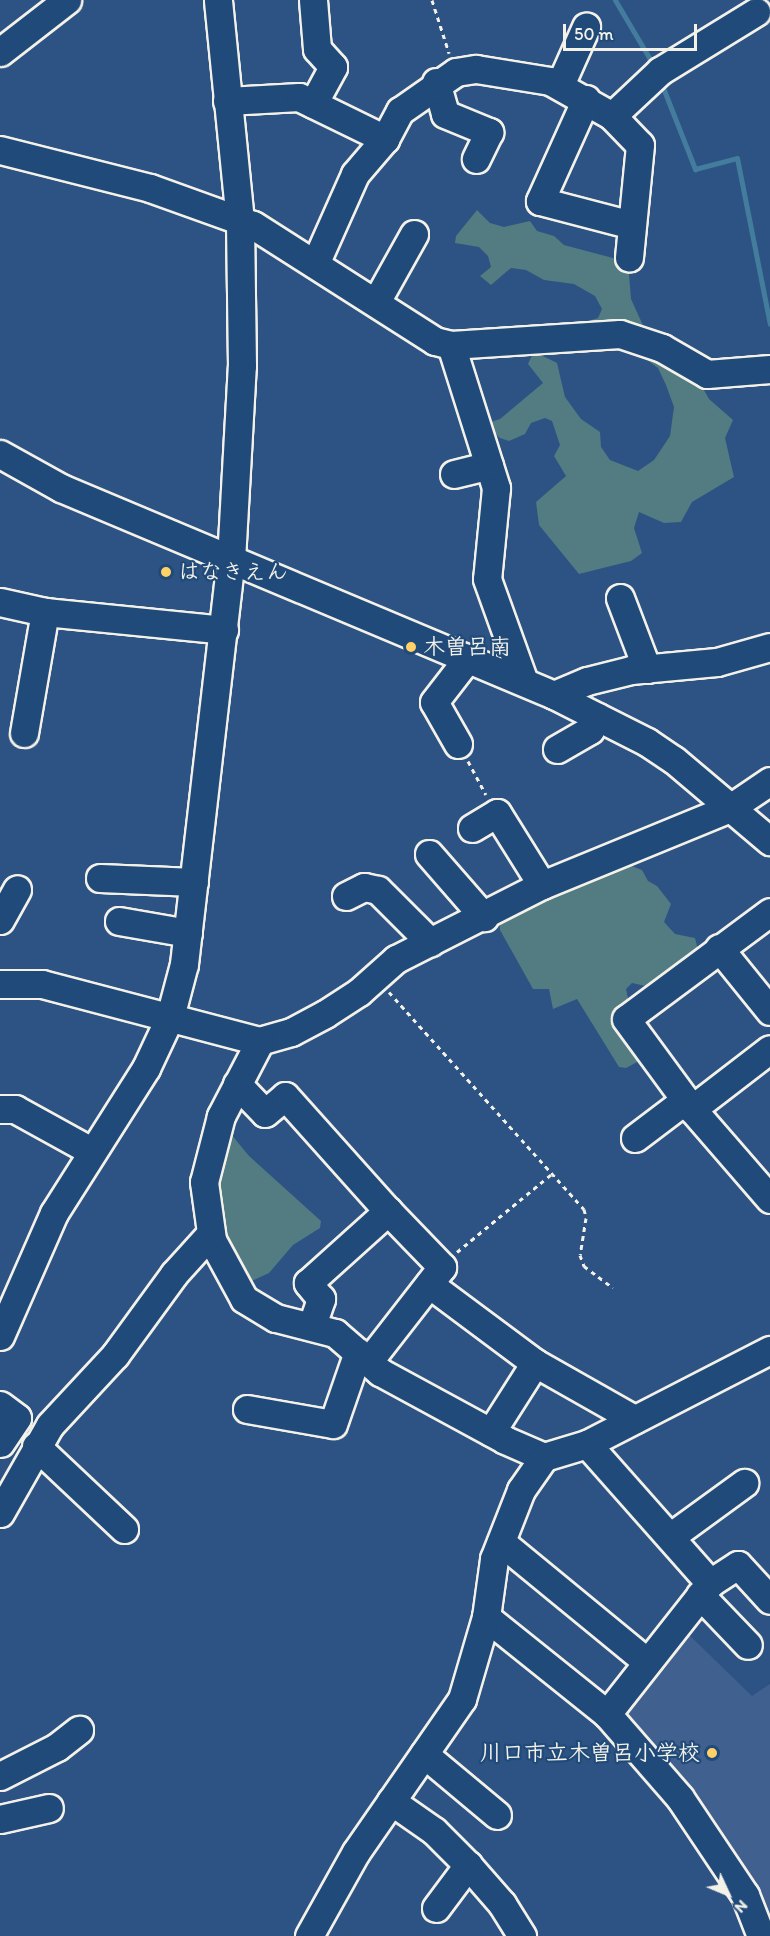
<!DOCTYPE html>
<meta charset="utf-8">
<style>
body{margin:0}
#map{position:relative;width:770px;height:1936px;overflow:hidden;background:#2c5383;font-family:Itim,"Klee One",sans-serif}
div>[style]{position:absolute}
.built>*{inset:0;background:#406190}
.green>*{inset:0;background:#527b82}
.stream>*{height:5px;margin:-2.5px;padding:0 2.5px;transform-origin:2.5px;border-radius:2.5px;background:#447c9e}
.path>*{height:3px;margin-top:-1.5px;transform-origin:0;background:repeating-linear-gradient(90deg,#f4f1e8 0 4.5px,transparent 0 9px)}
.roads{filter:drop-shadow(2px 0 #f4f1e8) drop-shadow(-2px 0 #f4f1e8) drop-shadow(0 2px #f4f1e8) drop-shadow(0 -2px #f4f1e8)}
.minor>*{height:27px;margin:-13.5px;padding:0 13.5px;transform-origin:13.5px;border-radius:13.5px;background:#1f4a7a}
.dots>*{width:16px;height:16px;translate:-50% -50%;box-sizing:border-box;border:3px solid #1f4a7a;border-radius:50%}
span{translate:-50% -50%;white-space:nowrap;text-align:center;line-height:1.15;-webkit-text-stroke:4.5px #1f4a7a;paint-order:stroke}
.poi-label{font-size:22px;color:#f4f1e8;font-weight:700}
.left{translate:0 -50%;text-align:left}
.right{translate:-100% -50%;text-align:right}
.north{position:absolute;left:698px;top:1864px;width:60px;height:60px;-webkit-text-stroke:4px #1f4a7a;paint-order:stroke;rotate:134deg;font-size:16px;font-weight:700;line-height:24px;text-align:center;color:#f4f1e8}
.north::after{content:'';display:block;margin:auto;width:21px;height:27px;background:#f4f1e8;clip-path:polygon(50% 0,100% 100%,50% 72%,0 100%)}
.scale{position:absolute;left:563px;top:24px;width:134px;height:27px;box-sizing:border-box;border:3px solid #f4f1e8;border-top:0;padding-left:8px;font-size:18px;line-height:21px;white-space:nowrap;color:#f4f1e8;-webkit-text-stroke:4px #1f4a7a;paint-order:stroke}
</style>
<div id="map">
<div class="built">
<i style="clip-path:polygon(685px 1631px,752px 1696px,770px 1684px,770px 1929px,620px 1711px)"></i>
</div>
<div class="green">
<i style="clip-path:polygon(477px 210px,490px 223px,504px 227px,530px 221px,537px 231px,554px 236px,564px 245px,628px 262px,631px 299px,646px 332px,696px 376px,709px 399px,733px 420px,725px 438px,734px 477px,692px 502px,681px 522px,664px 523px,639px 512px,634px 528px,642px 553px,631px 561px,579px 574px,539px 525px,536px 502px,566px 476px,554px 456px,560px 445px,552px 421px,545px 418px,531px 423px,525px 434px,509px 441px,500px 438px,485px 424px,500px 419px,543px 383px,528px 364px,533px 353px,545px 357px,557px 363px,565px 397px,581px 419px,600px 432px,601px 447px,610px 460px,638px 471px,654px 460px,670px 436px,674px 407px,666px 385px,658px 368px,635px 351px,582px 323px,598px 318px,602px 309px,595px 296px,574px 284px,544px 280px,526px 270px,511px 268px,491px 285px,480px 276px,491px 267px,488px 256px,479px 247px,455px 243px,456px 236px)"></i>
<i style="clip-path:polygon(629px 865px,642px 870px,648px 881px,657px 886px,671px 904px,664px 922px,675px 934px,695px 938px,699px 954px,650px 987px,632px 983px,626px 989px,641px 1060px,626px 1068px,619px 1067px,577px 999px,553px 1009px,549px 989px,533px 989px,500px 930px,499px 917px)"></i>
<i style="clip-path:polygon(226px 1128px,249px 1156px,321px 1221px,320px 1228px,293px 1245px,269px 1273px,243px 1285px,211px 1201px)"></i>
</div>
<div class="stream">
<i style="left:615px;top:0;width:77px;rotate:59.4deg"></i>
<i style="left:660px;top:80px;width:96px;rotate:68.5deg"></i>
<i style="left:695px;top:169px;width:43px;rotate:-14.7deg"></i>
<i style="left:737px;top:158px;width:169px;rotate:78.8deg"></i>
</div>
<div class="path">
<i style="left:432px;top:0;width:56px;rotate:72.2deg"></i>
<i style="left:468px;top:761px;width:38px;rotate:62deg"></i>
<i style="left:389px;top:992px;width:292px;rotate:48.1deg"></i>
<i style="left:584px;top:1209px;width:9px;rotate:77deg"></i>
<i style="left:586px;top:1218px;width:37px;rotate:99deg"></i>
<i style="left:580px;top:1255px;width:12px;rotate:70deg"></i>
<i style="left:584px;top:1266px;width:36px;rotate:37deg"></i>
<i style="left:457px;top:1252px;width:124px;rotate:-39.5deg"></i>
</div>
<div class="roads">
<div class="minor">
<i style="left:313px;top:0;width:49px;rotate:85.3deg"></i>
<i style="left:317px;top:49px;width:24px;rotate:48deg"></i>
<i style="left:333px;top:67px;width:42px;rotate:118.4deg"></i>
<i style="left:0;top:52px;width:85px;rotate:-37.8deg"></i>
<i style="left:436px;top:82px;width:33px;rotate:74deg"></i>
<i style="left:445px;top:114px;width:48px;rotate:22.2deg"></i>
<i style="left:489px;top:132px;width:30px;rotate:116deg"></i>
<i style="left:560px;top:85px;width:64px;rotate:-65.9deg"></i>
<i style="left:586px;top:99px;width:112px;rotate:114.3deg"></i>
<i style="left:540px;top:201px;width:95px;rotate:14.6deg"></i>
<i style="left:227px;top:101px;width:72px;rotate:-3.2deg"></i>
<i style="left:299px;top:97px;width:96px;rotate:26deg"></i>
<i style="left:385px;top:139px;width:32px;rotate:-62deg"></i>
<i style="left:400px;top:111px;width:68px;rotate:-34.9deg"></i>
<i style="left:456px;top:72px;width:20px;rotate:-9deg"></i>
<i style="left:476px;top:69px;width:75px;rotate:9.2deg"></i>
<i style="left:550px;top:81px;width:71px;rotate:29.4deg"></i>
<i style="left:612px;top:116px;width:40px;rotate:46deg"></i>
<i style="left:640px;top:145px;width:113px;rotate:95.6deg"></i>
<i style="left:612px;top:116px;width:66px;rotate:-43.2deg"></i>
<i style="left:660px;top:71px;width:113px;rotate:-31.6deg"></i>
<i style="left:0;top:150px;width:155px;rotate:14.2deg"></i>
<i style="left:150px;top:188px;width:109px;rotate:19.8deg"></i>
<i style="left:253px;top:225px;width:216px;rotate:32.5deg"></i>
<i style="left:435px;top:341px;width:16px;rotate:14deg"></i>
<i style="left:451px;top:345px;width:150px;rotate:72.5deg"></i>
<i style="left:496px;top:488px;width:91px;rotate:95.6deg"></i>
<i style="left:487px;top:579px;width:109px;rotate:70.2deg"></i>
<i style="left:315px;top:264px;width:98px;rotate:-66deg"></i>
<i style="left:355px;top:174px;width:46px;rotate:-49.4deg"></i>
<i style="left:376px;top:302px;width:78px;rotate:-60.8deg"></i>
<i style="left:451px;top:345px;width:169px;rotate:-3.7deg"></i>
<i style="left:620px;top:334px;width:44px;rotate:18.4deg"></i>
<i style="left:662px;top:348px;width:52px;rotate:30deg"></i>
<i style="left:707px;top:374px;width:63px;rotate:-4.5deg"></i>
<i style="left:0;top:454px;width:70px;rotate:29.1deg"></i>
<i style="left:61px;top:488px;width:535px;rotate:22.78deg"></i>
<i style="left:554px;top:695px;width:104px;rotate:26.8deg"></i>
<i style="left:647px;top:742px;width:32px;rotate:34deg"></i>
<i style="left:674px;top:760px;width:126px;rotate:40.2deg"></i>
<i style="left:454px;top:474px;width:36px;rotate:-14deg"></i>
<i style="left:620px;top:598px;width:76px;rotate:69.2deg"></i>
<i style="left:0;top:602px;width:46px;rotate:12.5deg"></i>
<i style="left:45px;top:612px;width:180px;rotate:5.7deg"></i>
<i style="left:554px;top:695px;width:36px;rotate:-23deg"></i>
<i style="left:587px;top:681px;width:45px;rotate:-14deg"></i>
<i style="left:631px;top:670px;width:86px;rotate:-5.3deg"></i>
<i style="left:717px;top:662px;width:55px;rotate:-15.8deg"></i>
<i style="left:24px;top:733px;width:123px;rotate:-80.2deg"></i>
<i style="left:458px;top:744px;width:48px;rotate:-119.7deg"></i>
<i style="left:434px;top:702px;width:56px;rotate:-52.3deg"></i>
<i style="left:557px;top:749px;width:38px;rotate:-30deg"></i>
<i style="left:590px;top:730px;width:15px;rotate:-62deg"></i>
<i style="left:770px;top:781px;width:48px;rotate:146deg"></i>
<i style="left:730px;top:808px;width:203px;rotate:157.7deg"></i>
<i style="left:542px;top:885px;width:164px;rotate:153.1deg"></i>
<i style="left:396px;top:959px;width:50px;rotate:138.3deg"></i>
<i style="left:359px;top:992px;width:40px;rotate:147.1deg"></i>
<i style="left:325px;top:1014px;width:38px;rotate:152deg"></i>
<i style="left:291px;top:1032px;width:32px;rotate:164deg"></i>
<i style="left:260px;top:1041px;width:85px;rotate:117.5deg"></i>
<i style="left:221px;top:1116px;width:68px;rotate:104.4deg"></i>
<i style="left:204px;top:1182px;width:59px;rotate:82.1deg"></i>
<i style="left:212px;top:1240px;width:67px;rotate:61.5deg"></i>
<i style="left:244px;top:1299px;width:37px;rotate:31deg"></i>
<i style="left:276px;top:1318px;width:61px;rotate:14.3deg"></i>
<i style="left:335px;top:1333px;width:60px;rotate:40.9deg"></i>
<i style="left:380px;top:1372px;width:142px;rotate:28.5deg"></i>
<i style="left:505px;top:1440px;width:43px;rotate:23.6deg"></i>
<i style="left:544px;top:1457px;width:45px;rotate:-16.8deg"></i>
<i style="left:587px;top:1444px;width:206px;rotate:-27.2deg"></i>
<i style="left:472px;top:828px;width:29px;rotate:-31deg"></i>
<i style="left:497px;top:813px;width:85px;rotate:58deg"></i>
<i style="left:429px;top:854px;width:84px;rotate:48.9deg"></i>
<i style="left:100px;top:878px;width:94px;rotate:2.4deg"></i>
<i style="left:346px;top:896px;width:20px;rotate:-27deg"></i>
<i style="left:364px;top:887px;width:14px;rotate:12deg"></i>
<i style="left:378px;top:890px;width:74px;rotate:45deg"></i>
<i style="left:770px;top:912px;width:179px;rotate:143.4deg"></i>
<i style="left:626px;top:1019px;width:112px;rotate:53.7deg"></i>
<i style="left:692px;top:1109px;width:119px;rotate:49.1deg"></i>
<i style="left:0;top:920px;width:35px;rotate:-61deg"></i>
<i style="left:119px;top:921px;width:70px;rotate:9.9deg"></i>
<i style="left:719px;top:948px;width:81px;rotate:51deg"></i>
<i style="left:0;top:984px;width:42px"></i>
<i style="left:42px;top:984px;width:225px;rotate:14.7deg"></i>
<i style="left:237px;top:1084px;width:40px;rotate:46deg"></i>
<i style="left:265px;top:1113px;width:26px;rotate:-40deg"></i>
<i style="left:285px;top:1096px;width:154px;rotate:48.2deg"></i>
<i style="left:0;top:1109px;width:15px"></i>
<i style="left:15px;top:1109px;width:87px;rotate:28.9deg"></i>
<i style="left:692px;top:1109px;width:98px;rotate:-37.6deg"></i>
<i style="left:635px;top:1138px;width:63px;rotate:-37.2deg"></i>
<i style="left:429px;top:1284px;width:132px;rotate:36.7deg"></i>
<i style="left:312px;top:1325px;width:28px;rotate:-71deg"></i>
<i style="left:321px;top:1299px;width:21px;rotate:-129deg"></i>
<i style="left:308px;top:1283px;width:108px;rotate:-42deg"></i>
<i style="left:388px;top:1211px;width:78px;rotate:46deg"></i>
<i style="left:442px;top:1267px;width:120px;rotate:127.9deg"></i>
<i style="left:0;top:1336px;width:134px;rotate:-66.3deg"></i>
<i style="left:54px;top:1213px;width:172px;rotate:-57.6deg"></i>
<i style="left:146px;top:1068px;width:56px;rotate:-64.8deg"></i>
<i style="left:170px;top:1017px;width:55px;rotate:-75.2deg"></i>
<i style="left:184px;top:964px;width:407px;rotate:-83.4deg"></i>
<i style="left:231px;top:560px;width:194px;rotate:-86.8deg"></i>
<i style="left:242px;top:366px;width:145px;rotate:-90.8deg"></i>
<i style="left:240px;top:221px;width:222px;rotate:-95.7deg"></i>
<i style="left:0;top:1405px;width:21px;rotate:37deg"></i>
<i style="left:17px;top:1418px;width:30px;rotate:124deg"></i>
<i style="left:247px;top:1409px;width:87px;rotate:9.9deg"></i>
<i style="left:333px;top:1424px;width:76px;rotate:-70.9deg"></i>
<i style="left:491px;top:1432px;width:82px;rotate:-57.5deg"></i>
<i style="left:535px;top:1363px;width:114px;rotate:29.5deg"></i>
<i style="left:587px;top:1444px;width:186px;rotate:48.5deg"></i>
<i style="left:710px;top:1583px;width:167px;rotate:128.2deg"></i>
<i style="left:36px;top:1446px;width:121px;rotate:43.3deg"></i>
<i style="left:0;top:1513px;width:101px;rotate:-60.4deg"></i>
<i style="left:50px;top:1425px;width:96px;rotate:-47.1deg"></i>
<i style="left:115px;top:1355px;width:100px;rotate:-53.9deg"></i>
<i style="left:174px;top:1274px;width:55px;rotate:-47.9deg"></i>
<i style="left:670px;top:1537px;width:92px;rotate:-36.1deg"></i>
<i style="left:501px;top:1542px;width:188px;rotate:39.4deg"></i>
<i style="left:710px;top:1583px;width:33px;rotate:-33deg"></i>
<i style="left:738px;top:1565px;width:47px;rotate:47.6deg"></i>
<i style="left:700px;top:1595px;width:69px;rotate:46.2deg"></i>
<i style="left:486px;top:1617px;width:155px;rotate:38.7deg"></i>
<i style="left:607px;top:1714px;width:111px;rotate:49deg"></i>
<i style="left:680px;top:1798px;width:117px;rotate:56.2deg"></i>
<i style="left:745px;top:1895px;width:44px;rotate:68.7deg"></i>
<i style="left:424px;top:1754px;width:95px;rotate:39.9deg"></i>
<i style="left:0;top:1776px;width:64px;rotate:-27deg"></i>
<i style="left:57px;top:1747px;width:28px;rotate:-38deg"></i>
<i style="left:391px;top:1801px;width:52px;rotate:34.9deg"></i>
<i style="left:434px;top:1831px;width:48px;rotate:45deg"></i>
<i style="left:468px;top:1865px;width:52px;rotate:48.9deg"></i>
<i style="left:502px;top:1904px;width:38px;rotate:58deg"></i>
<i style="left:0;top:1819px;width:50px;rotate:-12.7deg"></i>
<i style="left:436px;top:1908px;width:54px;rotate:-53.3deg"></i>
<i style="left:309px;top:1936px;width:96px;rotate:-60.8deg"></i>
<i style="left:356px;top:1852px;width:186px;rotate:-55.3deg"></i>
<i style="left:462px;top:1699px;width:85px;rotate:-73.7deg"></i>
<i style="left:486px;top:1617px;width:59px;rotate:-82.1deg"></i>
<i style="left:494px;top:1559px;width:74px;rotate:-68.6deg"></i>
<i style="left:521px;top:1490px;width:40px;rotate:-55.1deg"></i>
</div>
</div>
<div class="dots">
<i style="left:166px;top:572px;background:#ffd166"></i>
<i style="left:411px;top:647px;background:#ffd166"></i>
<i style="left:712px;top:1753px;background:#ffd166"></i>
</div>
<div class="poi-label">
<span class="left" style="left:178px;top:572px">はなきえん</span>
<span class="left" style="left:423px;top:647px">木曽呂南</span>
<span class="right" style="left:700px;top:1753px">川口市立木曽呂小学校</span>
</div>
<div class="north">N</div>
<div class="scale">50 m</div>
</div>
